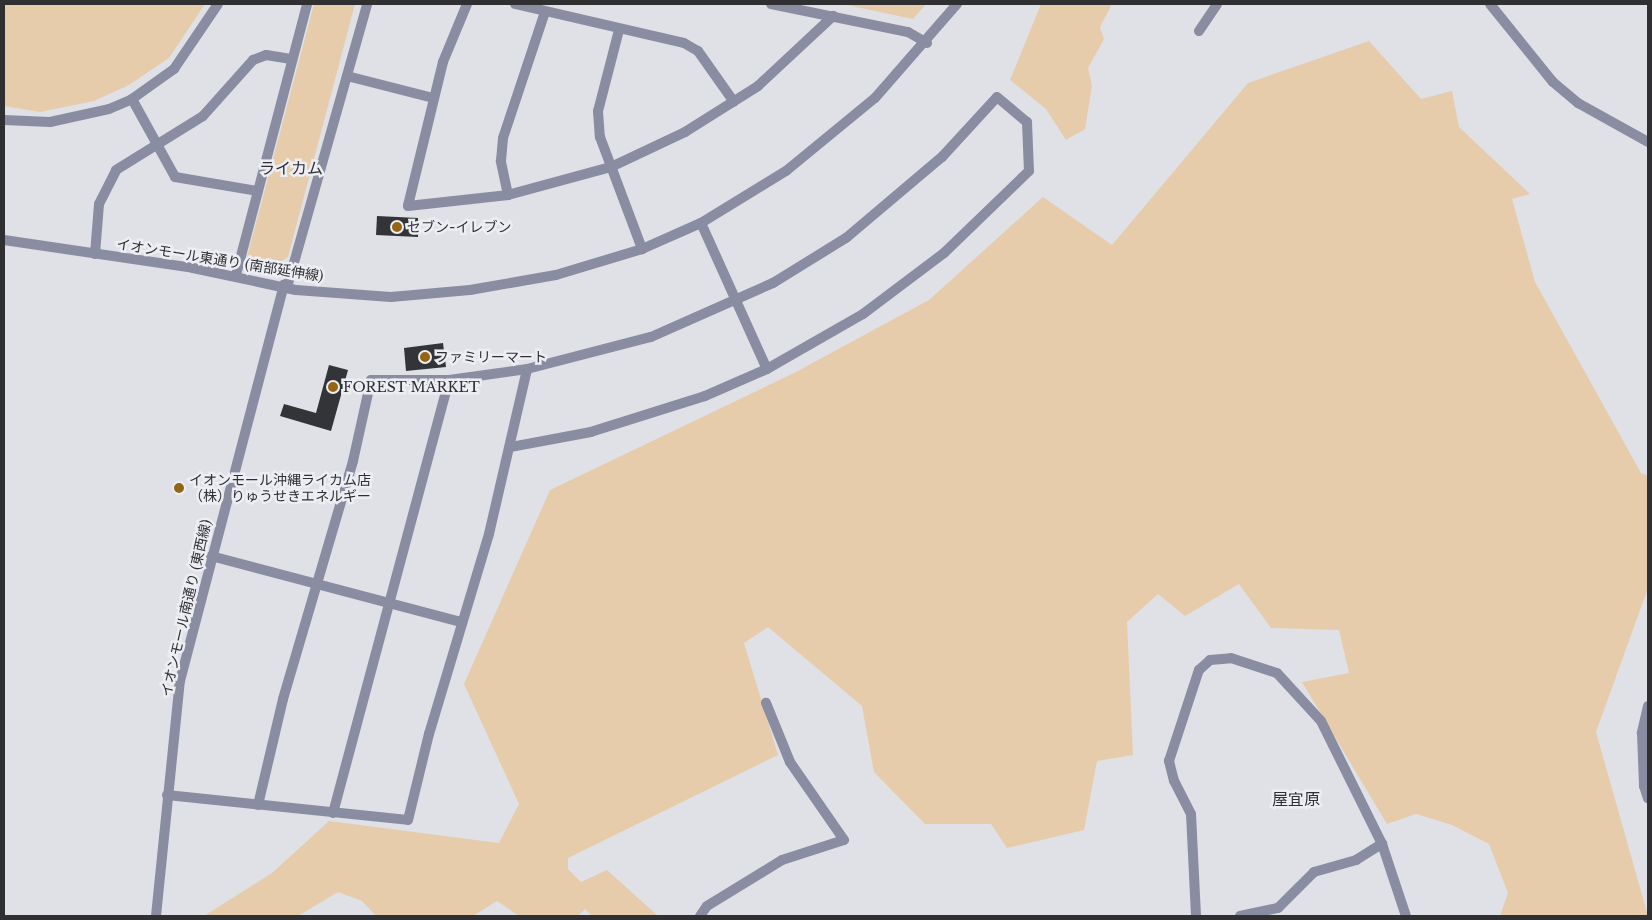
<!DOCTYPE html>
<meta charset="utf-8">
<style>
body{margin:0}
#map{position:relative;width:1652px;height:920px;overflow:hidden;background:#dfe1e7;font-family:"Libre Baskerville","Noto Sans JP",serif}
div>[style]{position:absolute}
.green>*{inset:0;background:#e6ccaa}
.building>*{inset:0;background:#333438}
.minor>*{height:10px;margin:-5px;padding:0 5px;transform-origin:5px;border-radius:5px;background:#8a8da2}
.tertiary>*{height:10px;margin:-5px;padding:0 5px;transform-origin:5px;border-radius:5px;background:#8a8da2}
.dots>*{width:14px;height:14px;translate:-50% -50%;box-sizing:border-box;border:2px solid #edeef4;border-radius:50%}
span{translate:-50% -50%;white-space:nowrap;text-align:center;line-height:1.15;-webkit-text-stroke:5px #edeef4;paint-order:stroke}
.poi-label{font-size:14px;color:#303033}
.left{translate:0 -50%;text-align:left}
.street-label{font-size:14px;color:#303033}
.quarter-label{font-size:16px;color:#303033}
.frame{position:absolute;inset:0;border:5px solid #303033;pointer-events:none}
</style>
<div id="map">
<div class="green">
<i style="clip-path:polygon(4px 4px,205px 4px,169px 58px,129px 85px,94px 101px,40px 112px,4px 106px)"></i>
<i style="clip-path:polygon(314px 4px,355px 4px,288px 257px,280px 262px,247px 257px)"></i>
<i style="clip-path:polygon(842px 4px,926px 4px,913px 19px)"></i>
<i style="clip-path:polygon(1041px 4px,1112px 4px,1100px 27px,1104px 39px,1088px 68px,1092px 86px,1085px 129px,1066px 140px,1046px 109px,1010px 80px)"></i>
<i style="clip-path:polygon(1369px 41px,1421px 99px,1452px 91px,1459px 127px,1530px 194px,1512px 199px,1535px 282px,1641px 473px,1648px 476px,1648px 588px,1596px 732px,1648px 916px,1500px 916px,1508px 893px,1489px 844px,1452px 825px,1416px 814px,1387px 824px,1302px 682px,1349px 673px,1339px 630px,1271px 628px,1239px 584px,1185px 616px,1158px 594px,1127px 622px,1133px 755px,1097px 761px,1084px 830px,1007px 848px,991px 824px,925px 824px,874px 772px,862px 706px,768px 627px,744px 643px,778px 755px,568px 858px,568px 869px,581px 882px,607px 870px,658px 916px,592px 916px,585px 909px,578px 916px,519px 916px,497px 901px,473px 916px,376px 916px,362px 901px,338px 892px,298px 916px,204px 916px,272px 873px,329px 821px,499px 843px,519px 804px,464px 684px,550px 490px,794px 373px,929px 300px,1043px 197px,1112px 245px,1248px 83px)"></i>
</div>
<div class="building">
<i style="clip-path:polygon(377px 216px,418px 218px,418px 237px,376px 235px)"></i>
<i style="clip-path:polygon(443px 343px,446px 367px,406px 371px,404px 348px)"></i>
<i style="clip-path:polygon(329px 365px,348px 370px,331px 431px,280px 416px,284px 404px,316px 413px)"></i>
</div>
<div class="minor">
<i style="left:467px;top:4px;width:63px;rotate:112.5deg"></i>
<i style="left:443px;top:62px;width:148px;rotate:103.7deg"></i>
<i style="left:408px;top:206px;width:101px;rotate:-6.3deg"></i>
<i style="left:508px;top:195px;width:107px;rotate:-15.2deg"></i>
<i style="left:611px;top:167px;width:82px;rotate:-25.3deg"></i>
<i style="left:685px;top:132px;width:86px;rotate:-32.2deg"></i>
<i style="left:758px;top:86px;width:103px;rotate:-43deg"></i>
<i style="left:515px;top:4px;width:173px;rotate:13deg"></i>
<i style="left:684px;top:43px;width:16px;rotate:30deg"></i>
<i style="left:698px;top:51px;width:62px;rotate:54.8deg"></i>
<i style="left:619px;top:30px;width:84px;rotate:104.5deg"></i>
<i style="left:598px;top:111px;width:26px;rotate:86deg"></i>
<i style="left:600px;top:137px;width:120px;rotate:69.4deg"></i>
<i style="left:1199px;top:31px;width:32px;rotate:-56deg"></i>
<i style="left:347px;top:76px;width:89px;rotate:14.3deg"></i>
<i style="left:132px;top:99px;width:89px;rotate:61.1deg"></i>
<i style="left:175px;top:177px;width:84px;rotate:9.6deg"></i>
<i style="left:508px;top:195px;width:35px;rotate:-102deg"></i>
<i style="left:501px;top:161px;width:23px;rotate:-85deg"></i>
<i style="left:503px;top:138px;width:133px;rotate:-71.6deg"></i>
<i style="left:701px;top:223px;width:160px;rotate:65.7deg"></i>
<i style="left:95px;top:254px;width:50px;rotate:-85.4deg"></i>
<i style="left:99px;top:204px;width:38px;rotate:-63deg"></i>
<i style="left:116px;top:170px;width:102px;rotate:-31.8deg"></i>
<i style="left:203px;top:116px;width:75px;rotate:-48.2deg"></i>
<i style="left:253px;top:60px;width:14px;rotate:-21deg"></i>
<i style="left:266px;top:55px;width:24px;rotate:9deg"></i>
<i style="left:236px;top:275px;width:280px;rotate:-75.3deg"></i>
<i style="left:211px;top:556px;width:259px;rotate:14.8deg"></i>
<i style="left:167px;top:795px;width:242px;rotate:5.9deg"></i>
<i style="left:408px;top:820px;width:89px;rotate:-76.3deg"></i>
<i style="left:429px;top:734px;width:209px;rotate:-73.3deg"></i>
<i style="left:489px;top:534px;width:169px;rotate:-77deg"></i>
<i style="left:258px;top:805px;width:109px;rotate:-76.7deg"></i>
<i style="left:283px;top:699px;width:248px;rotate:-73.6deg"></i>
<i style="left:353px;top:461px;width:83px;rotate:-77.5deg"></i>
<i style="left:371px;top:380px;width:78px"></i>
<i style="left:449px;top:380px;width:79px;rotate:-8deg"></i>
<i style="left:527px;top:369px;width:128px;rotate:-14.5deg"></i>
<i style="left:651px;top:337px;width:133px;rotate:-23.9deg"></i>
<i style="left:773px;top:283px;width:86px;rotate:-31.7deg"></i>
<i style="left:846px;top:238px;width:126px;rotate:-40.2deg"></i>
<i style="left:942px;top:157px;width:81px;rotate:-47.5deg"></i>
<i style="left:997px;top:97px;width:39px;rotate:40deg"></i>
<i style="left:1027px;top:122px;width:49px;rotate:87.7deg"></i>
<i style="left:1029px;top:171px;width:118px;rotate:136deg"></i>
<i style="left:944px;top:253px;width:101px;rotate:143deg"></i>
<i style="left:863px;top:314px;width:111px;rotate:150.2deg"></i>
<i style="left:767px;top:369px;width:68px;rotate:156.5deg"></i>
<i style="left:705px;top:396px;width:120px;rotate:162.5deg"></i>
<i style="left:591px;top:432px;width:81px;rotate:169.4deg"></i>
<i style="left:333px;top:813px;width:448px;rotate:-75deg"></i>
<i style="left:700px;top:916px;width:12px;rotate:-55deg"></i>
<i style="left:707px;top:906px;width:88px;rotate:-31.5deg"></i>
<i style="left:782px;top:860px;width:65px;rotate:-17.9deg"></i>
<i style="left:844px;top:840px;width:95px;rotate:-124.7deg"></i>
<i style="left:790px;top:762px;width:64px;rotate:-112.1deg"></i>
<i style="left:1196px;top:916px;width:102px;rotate:-92.8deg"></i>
<i style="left:1191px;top:814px;width:37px;rotate:-117deg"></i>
<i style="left:1174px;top:781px;width:21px;rotate:-104deg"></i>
<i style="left:1169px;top:761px;width:96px;rotate:-71.8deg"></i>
<i style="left:1199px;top:670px;width:15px;rotate:-42deg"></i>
<i style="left:1210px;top:660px;width:21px;rotate:-5deg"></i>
<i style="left:1231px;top:658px;width:48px;rotate:18.1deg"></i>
<i style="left:1277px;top:673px;width:65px;rotate:47.5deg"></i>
<i style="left:1321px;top:721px;width:137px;rotate:63.6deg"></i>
<i style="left:1382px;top:844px;width:76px;rotate:71.6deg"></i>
<i style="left:1240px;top:916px;width:39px;rotate:-12deg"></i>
<i style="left:1278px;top:908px;width:51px;rotate:-45deg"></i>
<i style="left:1314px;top:872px;width:44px;rotate:-15.9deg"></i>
<i style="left:1356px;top:860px;width:31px;rotate:-32deg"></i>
</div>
<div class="tertiary">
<i style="left:771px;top:4px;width:140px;rotate:11.6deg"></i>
<i style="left:908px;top:32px;width:22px;rotate:30deg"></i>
<i style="left:1490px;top:4px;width:100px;rotate:51.1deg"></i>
<i style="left:1553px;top:82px;width:33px;rotate:40deg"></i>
<i style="left:1578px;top:103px;width:80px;rotate:29.1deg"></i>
<i style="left:4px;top:120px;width:46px;rotate:2.5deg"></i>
<i style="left:50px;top:122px;width:60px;rotate:-12.4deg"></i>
<i style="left:109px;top:109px;width:25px;rotate:-23deg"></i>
<i style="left:132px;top:99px;width:52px;rotate:-35.5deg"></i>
<i style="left:174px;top:69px;width:78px;rotate:-55.9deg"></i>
<i style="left:4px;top:240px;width:191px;rotate:8.4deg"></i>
<i style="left:193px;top:268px;width:105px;rotate:12.1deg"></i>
<i style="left:296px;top:290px;width:95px;rotate:4.2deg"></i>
<i style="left:391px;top:297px;width:79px;rotate:-5.1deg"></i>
<i style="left:470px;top:290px;width:87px;rotate:-9.9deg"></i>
<i style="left:556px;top:275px;width:90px;rotate:-16.8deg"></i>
<i style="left:642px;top:249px;width:64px;rotate:-23.8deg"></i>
<i style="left:701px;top:223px;width:100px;rotate:-31.5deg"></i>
<i style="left:786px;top:171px;width:115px;rotate:-39.4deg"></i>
<i style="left:875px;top:98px;width:125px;rotate:-48.9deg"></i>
<i style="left:288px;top:284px;width:291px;rotate:-74.2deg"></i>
<i style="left:1648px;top:706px;width:28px;rotate:103deg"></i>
<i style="left:1642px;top:733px;width:53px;rotate:87.8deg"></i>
<i style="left:1644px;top:786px;width:13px;rotate:72deg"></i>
<i style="left:156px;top:916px;width:236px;rotate:-84.2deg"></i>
<i style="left:180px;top:681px;width:410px;rotate:-75.3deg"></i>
</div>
<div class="dots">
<i style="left:397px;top:227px;background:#946514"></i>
<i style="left:425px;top:357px;background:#946514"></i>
<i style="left:333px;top:387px;background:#946514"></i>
<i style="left:179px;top:488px;background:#946514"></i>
</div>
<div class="poi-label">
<span class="left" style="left:407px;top:227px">セブン-イレブン</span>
<span class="left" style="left:435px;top:357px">ファミリーマート</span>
<span class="left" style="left:343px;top:387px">FOREST MARKET</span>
<span class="left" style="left:189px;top:488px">イオンモール沖縄ライカム店<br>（株）りゅうせきエネルギー</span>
</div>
<div class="street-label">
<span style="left:220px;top:260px;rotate:9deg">イオンモール東通り (南部延伸線)</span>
<span style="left:186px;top:608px;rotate:-77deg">イオンモール南通り (東西線)</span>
</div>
<div class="quarter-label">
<span style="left:291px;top:168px">ライカム</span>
<span style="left:1296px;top:799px">屋宜原</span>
</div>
<div class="frame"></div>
</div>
